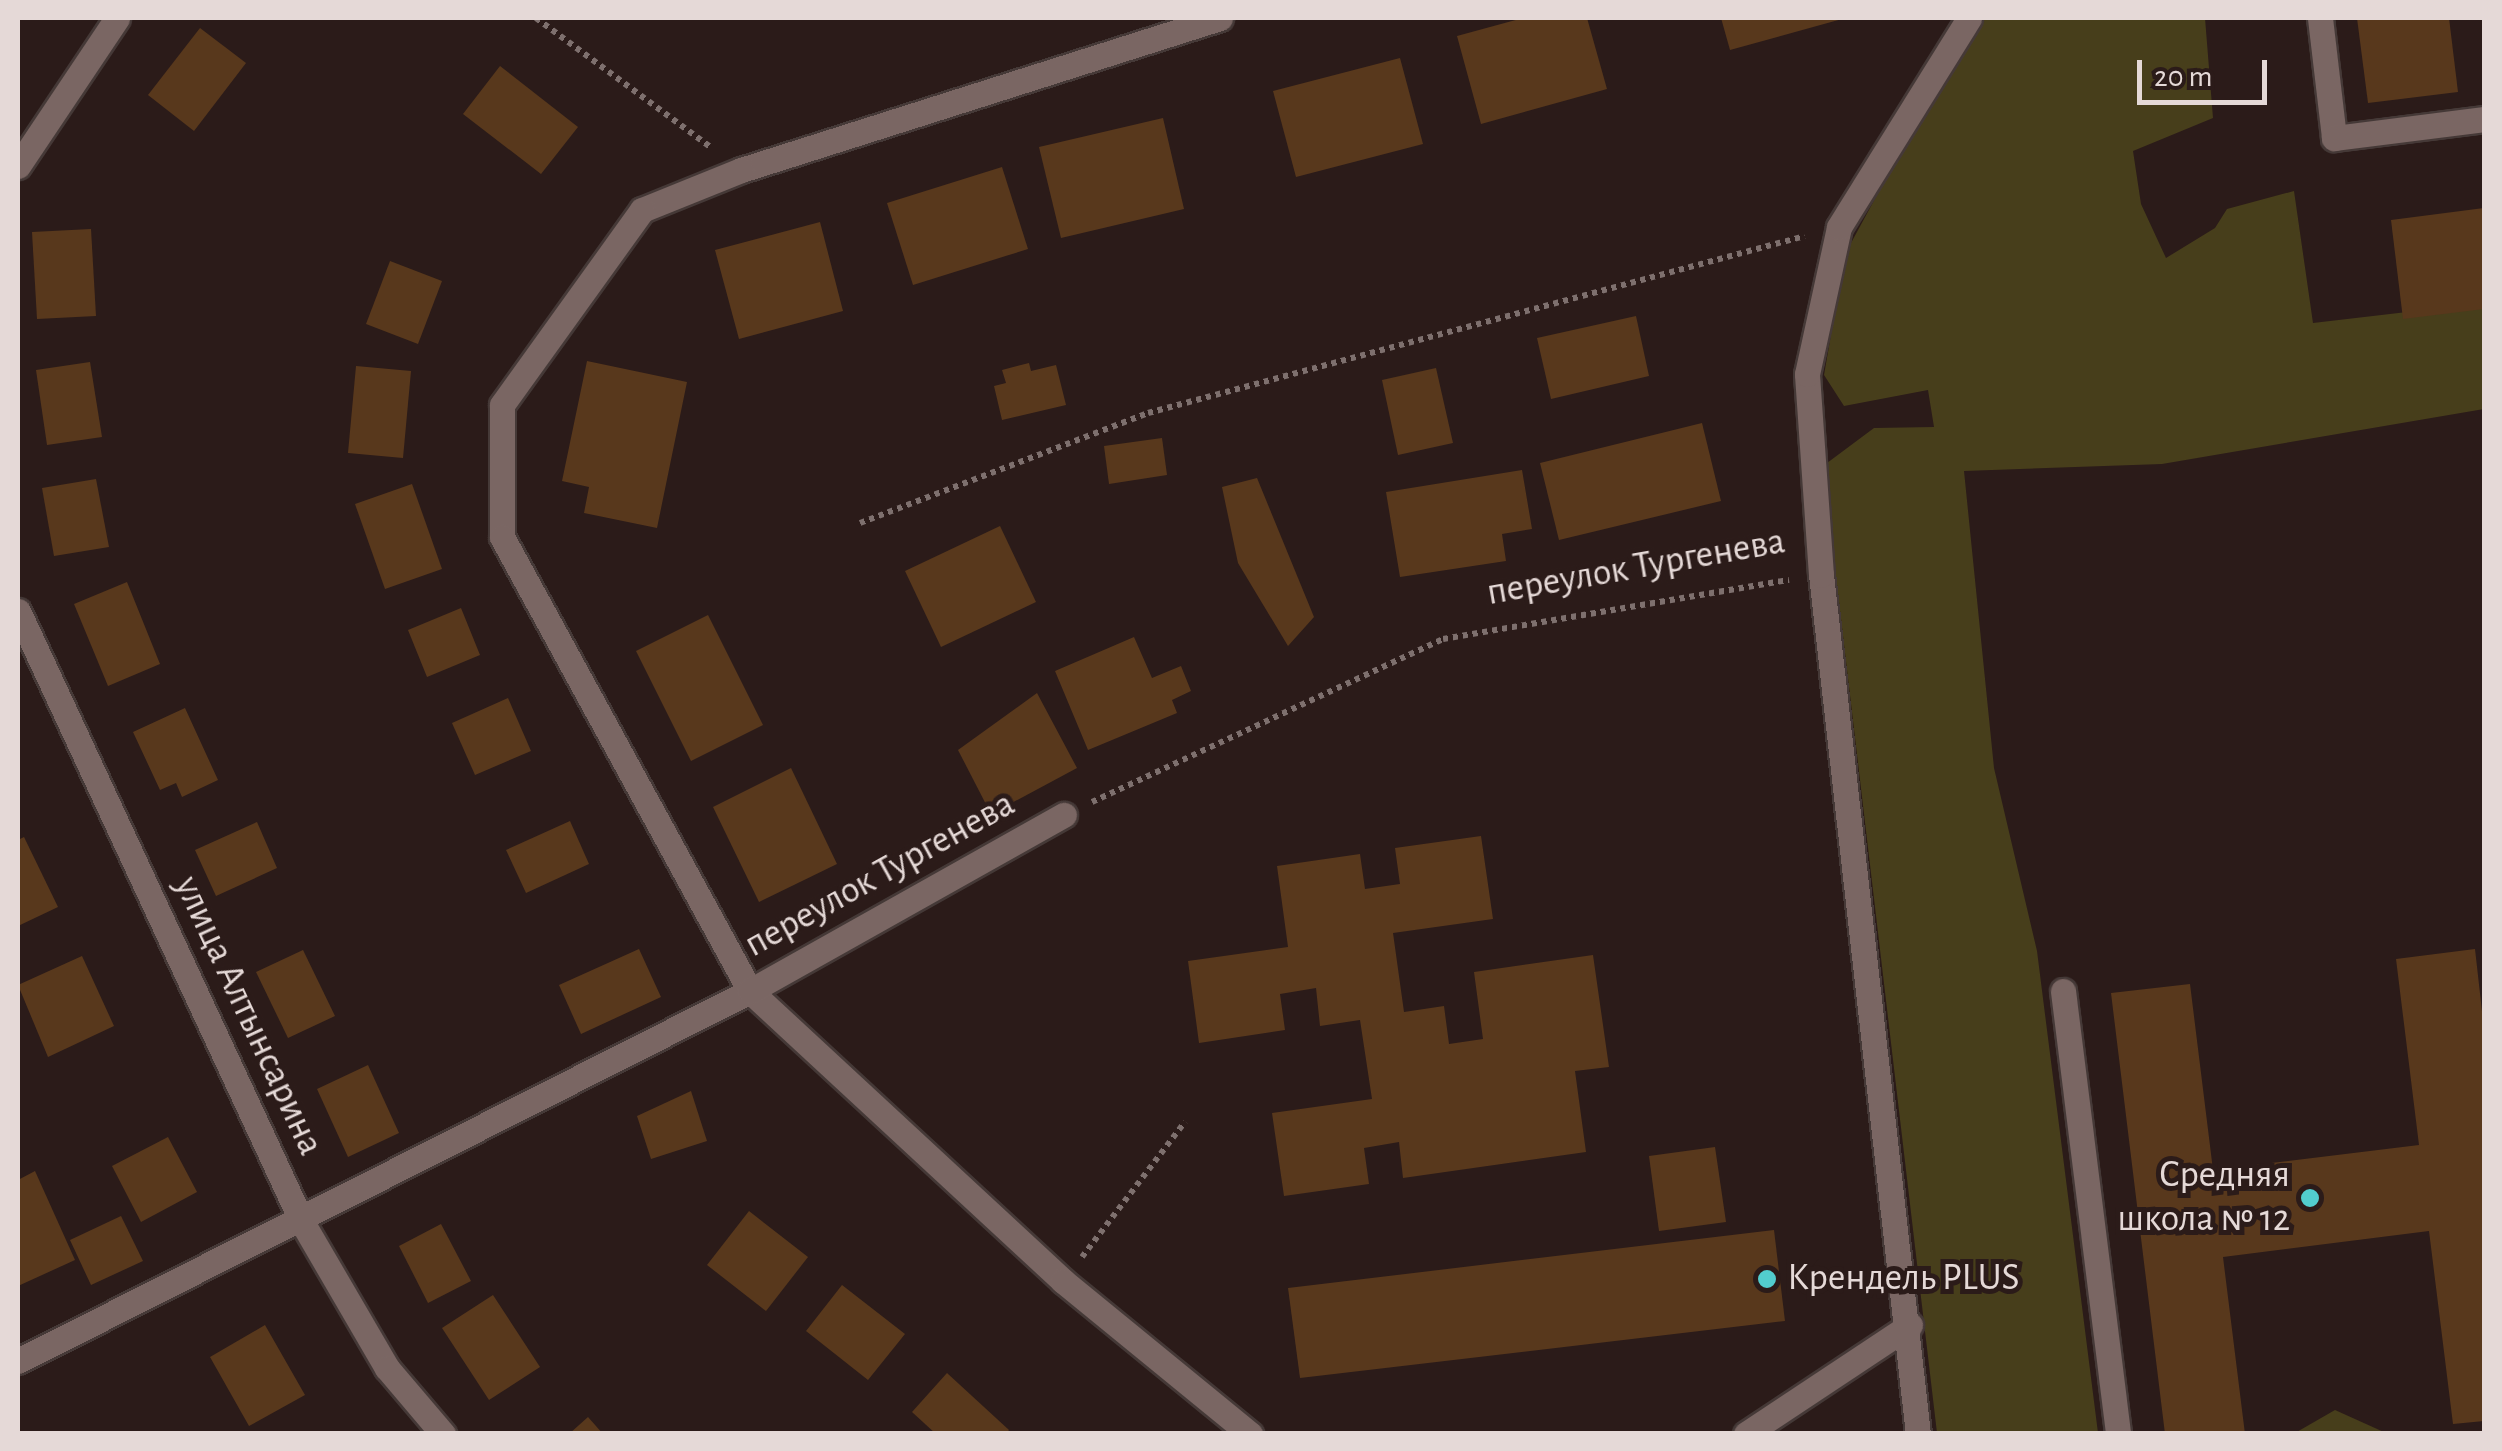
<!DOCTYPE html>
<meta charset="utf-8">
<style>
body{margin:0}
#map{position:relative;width:2502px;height:1451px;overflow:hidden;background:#2b1b19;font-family:"Alegreya Sans",sans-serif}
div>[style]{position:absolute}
.green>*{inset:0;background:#473e1b}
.building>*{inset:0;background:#58381c}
.path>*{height:6px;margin-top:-3px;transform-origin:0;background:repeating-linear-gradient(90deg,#7e706e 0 5px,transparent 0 10px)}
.roads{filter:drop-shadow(2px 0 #453937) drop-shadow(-2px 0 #453937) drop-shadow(0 2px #453937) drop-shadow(0 -2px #453937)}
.lane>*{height:25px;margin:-12.5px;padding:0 12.5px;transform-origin:12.5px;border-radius:12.5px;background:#7a6663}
.dots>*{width:28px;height:28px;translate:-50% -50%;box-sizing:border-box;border:5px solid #2b1b19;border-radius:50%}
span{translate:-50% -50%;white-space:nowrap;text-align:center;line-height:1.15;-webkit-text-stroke:10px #2b1b19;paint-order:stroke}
.street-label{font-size:38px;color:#e5d9d7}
.poi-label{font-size:38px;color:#e5d9d7}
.right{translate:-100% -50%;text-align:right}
.left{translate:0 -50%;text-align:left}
.frame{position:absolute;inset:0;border:20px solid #e5d9d7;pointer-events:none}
.scale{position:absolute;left:2137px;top:60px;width:130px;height:45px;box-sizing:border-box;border:5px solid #e5d9d7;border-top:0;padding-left:12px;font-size:30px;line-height:35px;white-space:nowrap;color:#e5d9d7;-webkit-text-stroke:8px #2b1b19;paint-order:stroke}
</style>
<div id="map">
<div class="green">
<i style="clip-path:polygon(1973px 18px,2205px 18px,2213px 118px,2133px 151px,2141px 204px,2166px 258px,2215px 228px,2227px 209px,2294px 191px,2313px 323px,2484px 303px,2484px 409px,2162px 464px,1964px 471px,1994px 768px,2037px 951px,2098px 1433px,1937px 1433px,1823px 466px,1874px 428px,1934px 427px,1928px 390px,1844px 406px,1824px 375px,1845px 254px)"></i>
<i style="clip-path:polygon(2335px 1410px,2386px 1433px,2295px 1433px)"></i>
</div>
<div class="building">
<i style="clip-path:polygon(1523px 18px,1587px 18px,1607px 89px,1481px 124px,1457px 36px)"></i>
<i style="clip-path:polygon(1721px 18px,1842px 18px,1842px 19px,1730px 50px)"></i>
<i style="clip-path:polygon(2357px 18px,2449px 18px,2458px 92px,2368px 103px)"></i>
<i style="clip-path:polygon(200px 28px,246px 63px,194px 131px,148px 95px)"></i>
<i style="clip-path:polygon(1400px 58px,1423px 144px,1296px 177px,1273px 91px)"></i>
<i style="clip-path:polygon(500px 66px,578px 127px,541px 174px,463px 114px)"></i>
<i style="clip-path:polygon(1163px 118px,1184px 209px,1061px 238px,1039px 147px)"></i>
<i style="clip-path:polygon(1002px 167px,1028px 249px,913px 285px,887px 203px)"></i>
<i style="clip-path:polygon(2484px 208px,2484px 309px,2403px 319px,2391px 220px)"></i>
<i style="clip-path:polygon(820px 222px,843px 311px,739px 339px,715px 250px)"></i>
<i style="clip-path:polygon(91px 229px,96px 316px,37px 319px,32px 232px)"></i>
<i style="clip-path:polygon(390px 261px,442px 281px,418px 344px,366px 324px)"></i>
<i style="clip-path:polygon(1636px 316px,1649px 376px,1551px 399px,1537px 338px)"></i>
<i style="clip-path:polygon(587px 361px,687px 382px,657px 528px,584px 513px,589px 487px,562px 481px)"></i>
<i style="clip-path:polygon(90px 362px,102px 437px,47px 445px,36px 370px)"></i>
<i style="clip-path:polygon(1029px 363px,1031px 371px,1056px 365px,1066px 405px,1002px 420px,994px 386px,1006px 383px,1002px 370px)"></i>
<i style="clip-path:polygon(356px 366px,411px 371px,403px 458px,348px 453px)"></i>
<i style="clip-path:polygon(1436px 368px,1453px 443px,1398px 455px,1382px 380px)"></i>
<i style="clip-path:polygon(1702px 423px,1721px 501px,1559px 540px,1540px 463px)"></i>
<i style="clip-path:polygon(1162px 438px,1167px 475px,1109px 484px,1104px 446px)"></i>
<i style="clip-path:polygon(1522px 470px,1532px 529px,1502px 534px,1506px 561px,1400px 577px,1386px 492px)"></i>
<i style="clip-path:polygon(1257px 478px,1314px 617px,1288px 646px,1238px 563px,1222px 487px)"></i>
<i style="clip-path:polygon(96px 479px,109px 547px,54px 556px,42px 488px)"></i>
<i style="clip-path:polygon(412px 484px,442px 569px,385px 589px,355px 504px)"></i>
<i style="clip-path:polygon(1000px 526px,1036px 602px,941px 647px,905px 571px)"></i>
<i style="clip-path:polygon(127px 582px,160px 664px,108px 686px,74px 604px)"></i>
<i style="clip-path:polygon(461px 608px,480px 655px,427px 677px,408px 630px)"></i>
<i style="clip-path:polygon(708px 615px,763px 725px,691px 761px,636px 651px)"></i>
<i style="clip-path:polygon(1134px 637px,1152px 678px,1181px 666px,1191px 691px,1172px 700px,1177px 713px,1088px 750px,1055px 671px)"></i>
<i style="clip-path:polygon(1037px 693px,1077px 768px,991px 814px,958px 750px)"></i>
<i style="clip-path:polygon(508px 698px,531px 751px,475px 775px,452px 723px)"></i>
<i style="clip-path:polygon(185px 708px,218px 780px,182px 797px,176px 783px,160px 790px,133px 732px)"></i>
<i style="clip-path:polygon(791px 768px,837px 864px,759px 902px,713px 807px)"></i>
<i style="clip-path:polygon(570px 821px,589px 864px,526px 893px,506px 850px)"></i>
<i style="clip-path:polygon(257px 822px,277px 868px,216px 896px,195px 850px)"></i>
<i style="clip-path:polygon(1481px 836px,1493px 919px,1393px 933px,1404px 1012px,1444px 1006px,1449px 1044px,1483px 1039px,1474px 972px,1593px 955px,1609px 1067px,1575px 1071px,1586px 1152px,1403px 1178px,1399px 1142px,1364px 1148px,1369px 1184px,1284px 1196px,1272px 1113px,1372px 1099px,1360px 1020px,1320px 1026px,1316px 988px,1280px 994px,1285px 1030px,1199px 1043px,1188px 961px,1288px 947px,1277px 866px,1360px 854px,1365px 889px,1400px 884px,1395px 848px)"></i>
<i style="clip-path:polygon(24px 837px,58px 907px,18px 926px,18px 840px)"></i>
<i style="clip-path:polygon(639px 949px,661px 997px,581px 1034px,559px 985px)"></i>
<i style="clip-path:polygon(2475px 949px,2484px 1029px,2484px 1421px,2453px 1424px,2429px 1231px,2223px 1257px,2245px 1434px,2165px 1434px,2111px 993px,2190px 984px,2213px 1170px,2419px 1145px,2396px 959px)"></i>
<i style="clip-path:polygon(303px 950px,335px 1016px,288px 1038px,256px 972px)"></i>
<i style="clip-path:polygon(82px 956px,114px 1026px,48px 1057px,18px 985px)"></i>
<i style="clip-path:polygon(368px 1065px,399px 1133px,348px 1157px,317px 1089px)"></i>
<i style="clip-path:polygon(691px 1091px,707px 1141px,651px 1159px,637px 1116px)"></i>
<i style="clip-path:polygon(168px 1137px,197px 1192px,141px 1222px,112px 1166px)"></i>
<i style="clip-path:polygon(1715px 1147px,1726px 1222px,1659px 1231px,1649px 1156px)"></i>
<i style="clip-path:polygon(35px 1171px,75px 1260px,18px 1286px,18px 1180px)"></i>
<i style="clip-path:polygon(749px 1211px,808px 1257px,766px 1311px,707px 1265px)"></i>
<i style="clip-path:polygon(121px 1216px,143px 1261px,91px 1285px,70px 1240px)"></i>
<i style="clip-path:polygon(441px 1224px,471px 1281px,428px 1303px,399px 1246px)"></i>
<i style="clip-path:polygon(1774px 1230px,1785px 1321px,1300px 1378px,1288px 1288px)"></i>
<i style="clip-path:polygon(842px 1285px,905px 1334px,868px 1380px,806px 1331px)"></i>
<i style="clip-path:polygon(493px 1295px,540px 1367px,489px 1400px,442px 1328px)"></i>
<i style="clip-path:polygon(265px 1325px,305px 1395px,249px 1426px,210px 1357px)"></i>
<i style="clip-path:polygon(947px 1373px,1009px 1430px,1006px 1434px,936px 1434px,912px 1412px)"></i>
<i style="clip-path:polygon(588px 1417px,603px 1434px,569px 1434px)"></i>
</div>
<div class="path">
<i style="left:536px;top:18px;width:219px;rotate:36.5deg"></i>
<i style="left:860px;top:523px;width:308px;rotate:-20.9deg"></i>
<i style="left:1148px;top:413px;width:680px;rotate:-15.08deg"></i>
<i style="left:1092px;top:802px;width:387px;rotate:-24.9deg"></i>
<i style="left:1443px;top:639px;width:351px;rotate:-9.7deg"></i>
<i style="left:1082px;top:1257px;width:170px;rotate:-52.7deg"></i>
</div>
<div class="roads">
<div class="lane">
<i style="left:1220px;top:18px;width:503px;rotate:162.39deg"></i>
<i style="left:741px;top:170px;width:107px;rotate:158deg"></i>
<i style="left:642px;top:210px;width:240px;rotate:125.7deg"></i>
<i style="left:502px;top:405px;width:132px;rotate:90deg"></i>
<i style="left:502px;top:537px;width:517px;rotate:61.35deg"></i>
<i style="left:750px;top:991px;width:427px;rotate:42.8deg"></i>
<i style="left:1063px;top:1281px;width:242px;rotate:39.3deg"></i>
<i style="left:2320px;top:18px;width:121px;rotate:83.3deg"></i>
<i style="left:2334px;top:138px;width:151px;rotate:-7.2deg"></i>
<i style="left:18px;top:166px;width:178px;rotate:-56.2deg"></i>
<i style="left:18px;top:611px;width:674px;rotate:65.07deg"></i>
<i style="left:302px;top:1222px;width:169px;rotate:59.8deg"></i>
<i style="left:387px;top:1368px;width:87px;rotate:49.7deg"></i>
<i style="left:2063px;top:991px;width:446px;rotate:82.9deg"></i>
<i style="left:18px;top:1361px;width:820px;rotate:-26.81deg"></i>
<i style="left:750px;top:991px;width:360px;rotate:-29.3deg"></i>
<i style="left:1746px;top:1434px;width:197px;rotate:-33.6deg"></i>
<i style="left:1918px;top:1434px;width:864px;rotate:-96.44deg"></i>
<i style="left:1821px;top:575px;width:201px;rotate:-94deg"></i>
<i style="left:1807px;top:374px;width:150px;rotate:-77.7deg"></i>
<i style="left:1839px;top:227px;width:246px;rotate:-58.1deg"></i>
</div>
</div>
<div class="dots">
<i style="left:2310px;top:1198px;background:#52cdce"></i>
<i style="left:1767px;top:1279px;background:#52cdce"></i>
</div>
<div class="street-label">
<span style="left:1636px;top:568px;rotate:-10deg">переулок Тургенева</span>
<span style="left:880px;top:875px;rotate:-29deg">переулок Тургенева</span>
<span style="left:248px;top:1016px;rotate:65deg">улица Алтынсарина</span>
</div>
<div class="poi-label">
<span class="right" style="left:2290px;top:1198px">Средняя<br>школа № 12</span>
<span class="left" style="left:1787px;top:1279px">Крендель PLUS</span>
</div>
<div class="frame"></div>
<div class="scale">20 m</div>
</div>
